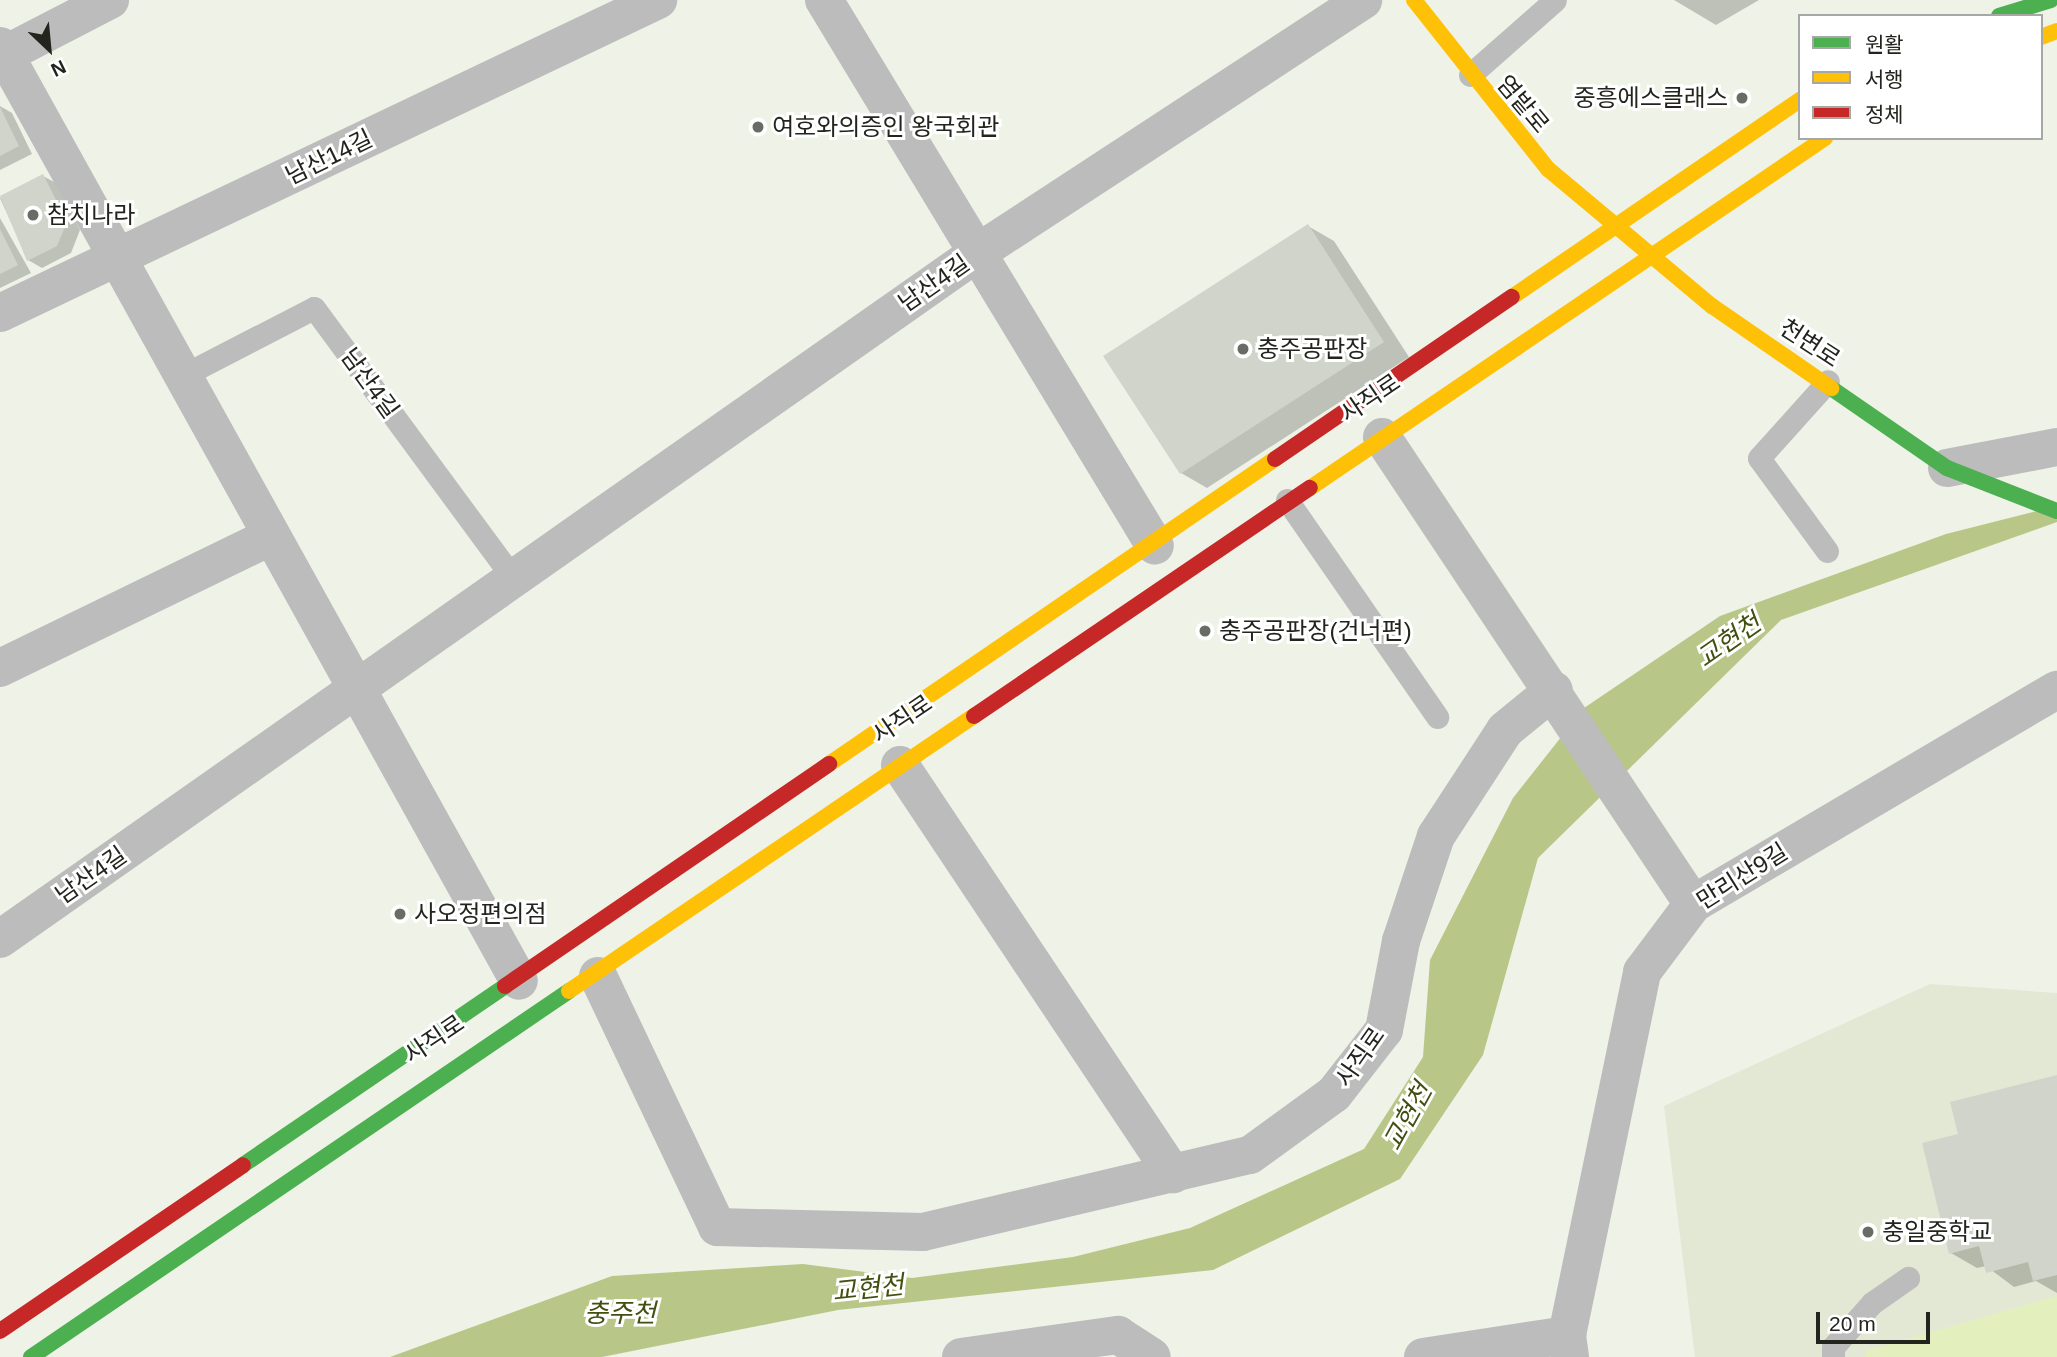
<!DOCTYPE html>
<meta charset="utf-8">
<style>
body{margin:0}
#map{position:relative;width:2057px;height:1357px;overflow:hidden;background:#eef2e7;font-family:Helvetica,"Noto Sans KR",sans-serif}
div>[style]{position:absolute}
.built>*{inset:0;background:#e3e8d5}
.green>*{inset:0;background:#e3f0bd}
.water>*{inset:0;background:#b8c788}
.shadow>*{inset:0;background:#0003}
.building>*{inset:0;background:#d1d4cb}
.lane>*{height:23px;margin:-11.5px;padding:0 11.5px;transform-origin:11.5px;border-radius:11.5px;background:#bcbcbc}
.street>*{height:38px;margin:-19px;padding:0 19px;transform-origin:19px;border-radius:19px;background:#bcbcbc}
.fast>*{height:16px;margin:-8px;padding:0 8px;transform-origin:8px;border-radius:8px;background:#4caf50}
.slow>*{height:16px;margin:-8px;padding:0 8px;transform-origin:8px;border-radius:8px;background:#ffc107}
.jam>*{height:16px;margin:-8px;padding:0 8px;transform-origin:8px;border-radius:8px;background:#c62828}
.dots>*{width:19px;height:19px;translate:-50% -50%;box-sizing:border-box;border:4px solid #fff;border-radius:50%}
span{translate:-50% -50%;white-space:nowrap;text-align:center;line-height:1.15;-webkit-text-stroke:6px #fff;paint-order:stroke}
.poi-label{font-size:24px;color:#22241d}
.right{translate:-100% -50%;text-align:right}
.left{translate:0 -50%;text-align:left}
.street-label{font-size:24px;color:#22241d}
.water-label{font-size:26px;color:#434f11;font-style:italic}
.legend{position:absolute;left:1798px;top:14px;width:245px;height:126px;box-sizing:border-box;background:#fff;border:2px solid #a7a7a5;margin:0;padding:9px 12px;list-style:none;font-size:21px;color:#22241d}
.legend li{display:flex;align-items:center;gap:14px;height:35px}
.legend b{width:35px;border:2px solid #a7a7a5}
.north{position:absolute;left:14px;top:14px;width:70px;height:70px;-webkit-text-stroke:5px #fff;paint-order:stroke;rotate:154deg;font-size:19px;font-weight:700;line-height:28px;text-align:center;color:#22241d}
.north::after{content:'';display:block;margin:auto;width:24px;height:32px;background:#22241d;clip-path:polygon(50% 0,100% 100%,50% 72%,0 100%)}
.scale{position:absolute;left:1816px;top:1312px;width:114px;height:32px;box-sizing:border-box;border:4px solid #22241d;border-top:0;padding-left:9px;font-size:21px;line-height:24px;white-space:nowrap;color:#22241d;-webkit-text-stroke:5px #fff;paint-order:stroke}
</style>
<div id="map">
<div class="built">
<i style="clip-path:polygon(1930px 984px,2057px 993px,2057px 1357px,1695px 1357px,1664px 1106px)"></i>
</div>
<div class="green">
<i style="clip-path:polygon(2057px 1296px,2057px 1357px,1866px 1357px,1866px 1351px)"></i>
</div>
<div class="water">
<i style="clip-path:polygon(2057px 506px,2057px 522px,1781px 620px,1538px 858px,1483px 1055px,1400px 1179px,1213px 1270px,838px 1310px,602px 1357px,390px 1357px,612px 1276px,803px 1264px,912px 1278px,1073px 1257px,1190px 1228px,1364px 1149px,1423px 1057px,1430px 960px,1513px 798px,1584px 708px,1720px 616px,1946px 534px)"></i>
</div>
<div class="shadow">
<i style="clip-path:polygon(1674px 0,1759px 0,1716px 25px)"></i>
<i style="clip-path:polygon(0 106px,12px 113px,32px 154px,0 170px)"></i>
<i style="clip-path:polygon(43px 176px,56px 183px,80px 230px,71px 253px,42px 268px,28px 260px,0 198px)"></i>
<i style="clip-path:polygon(0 218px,31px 273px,0 288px)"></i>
<i style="clip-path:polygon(1308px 226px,1334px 241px,1409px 357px,1207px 488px,1181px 473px)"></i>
<i style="clip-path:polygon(2057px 1077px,2057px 1293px,2036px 1281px,2014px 1287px,1986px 1266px,1977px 1268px,1951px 1253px,1960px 1135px)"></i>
</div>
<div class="building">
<i style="clip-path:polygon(0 107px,19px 146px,0 156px)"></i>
<i style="clip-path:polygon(43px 174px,67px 222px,57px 246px,27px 261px,0 196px)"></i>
<i style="clip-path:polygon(1308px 224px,1384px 342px,1180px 474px,1103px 356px)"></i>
<i style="clip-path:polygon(0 229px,18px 265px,0 274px)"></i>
<i style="clip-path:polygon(2057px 1075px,2057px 1275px,2033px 1281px,2028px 1262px,1986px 1273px,1979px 1246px,1949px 1254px,1922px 1143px,1958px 1134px,1950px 1102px)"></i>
</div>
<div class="lane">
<i style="left:1470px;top:75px;width:113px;rotate:-41.4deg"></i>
<i style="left:182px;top:376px;width:148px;rotate:-27.3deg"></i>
<i style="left:314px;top:308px;width:335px;rotate:53.6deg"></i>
<i style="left:1287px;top:500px;width:264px;rotate:55.3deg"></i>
<i style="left:1827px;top:551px;width:115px;rotate:-126.2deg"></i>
<i style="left:1759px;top:458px;width:103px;rotate:-48.1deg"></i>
<i style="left:1833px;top:1357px;width:10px;rotate:-90deg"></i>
<i style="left:1833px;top:1347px;width:59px;rotate:-48.4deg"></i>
<i style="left:1872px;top:1303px;width:44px;rotate:-34.8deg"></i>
</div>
<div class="street">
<i style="left:824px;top:0;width:638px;rotate:58.77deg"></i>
<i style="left:0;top:46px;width:1069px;rotate:60.97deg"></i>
<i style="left:0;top:57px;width:124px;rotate:-27.4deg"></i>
<i style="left:0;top:313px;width:729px;rotate:-25.44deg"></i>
<i style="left:1382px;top:437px;width:561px;rotate:56.34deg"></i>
<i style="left:1947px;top:468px;width:112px;rotate:-10.8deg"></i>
<i style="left:0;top:668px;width:298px;rotate:-25.9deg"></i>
<i style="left:900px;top:765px;width:492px;rotate:56.3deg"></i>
<i style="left:0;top:939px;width:1197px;rotate:-35.07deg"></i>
<i style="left:980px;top:251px;width:458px;rotate:-33.2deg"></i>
<i style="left:598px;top:976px;width:278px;rotate:64.6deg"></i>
<i style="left:717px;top:1227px;width:206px;rotate:1.4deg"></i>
<i style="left:923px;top:1232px;width:336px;rotate:-13.3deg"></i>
<i style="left:1250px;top:1155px;width:104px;rotate:-36deg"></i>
<i style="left:1334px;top:1094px;width:81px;rotate:-52deg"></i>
<i style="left:1384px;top:1030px;width:91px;rotate:-79.2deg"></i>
<i style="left:1401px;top:941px;width:111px;rotate:-71.6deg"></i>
<i style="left:1436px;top:836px;width:126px;rotate:-56.9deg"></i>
<i style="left:1505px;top:730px;width:63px;rotate:-39.2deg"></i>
<i style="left:961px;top:1357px;width:159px;rotate:-8deg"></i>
<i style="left:1118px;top:1335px;width:40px;rotate:32.9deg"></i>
<i style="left:1423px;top:1357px;width:146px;rotate:-8.7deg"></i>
<i style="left:1570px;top:1357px;width:22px;rotate:-98deg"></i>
<i style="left:1567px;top:1335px;width:371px;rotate:-78.3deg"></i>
<i style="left:1642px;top:972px;width:85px;rotate:-53.1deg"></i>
<i style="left:1693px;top:904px;width:422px;rotate:-30.5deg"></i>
</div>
<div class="fast">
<i style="left:1999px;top:16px;width:54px;rotate:-17.1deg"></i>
<i style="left:1831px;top:388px;width:141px;rotate:34.6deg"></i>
<i style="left:1947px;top:468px;width:118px;rotate:21.4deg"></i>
<i style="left:243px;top:1165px;width:317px;rotate:-34.3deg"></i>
<i style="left:31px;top:1357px;width:651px;rotate:-34.23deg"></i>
</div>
<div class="slow">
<i style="left:1414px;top:0;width:216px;rotate:51.6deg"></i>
<i style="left:1548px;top:169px;width:214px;rotate:39.9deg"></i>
<i style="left:1712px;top:306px;width:145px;rotate:34.6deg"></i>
<i style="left:2041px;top:37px;width:17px;rotate:-21deg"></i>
<i style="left:1512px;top:297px;width:349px;rotate:-34.4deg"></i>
<i style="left:1310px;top:488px;width:623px;rotate:-34.2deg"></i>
<i style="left:829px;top:764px;width:540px;rotate:-34.37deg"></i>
<i style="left:569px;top:991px;width:490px;rotate:-34.2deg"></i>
</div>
<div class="jam">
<i style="left:1275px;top:459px;width:287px;rotate:-34.4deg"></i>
<i style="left:974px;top:716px;width:406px;rotate:-34.2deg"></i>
<i style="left:505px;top:986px;width:393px;rotate:-34.4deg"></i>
<i style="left:0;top:1331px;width:294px;rotate:-34.3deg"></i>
</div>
<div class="dots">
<i style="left:1742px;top:98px;background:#696c64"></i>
<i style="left:758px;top:127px;background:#696c64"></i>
<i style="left:33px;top:215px;background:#696c64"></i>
<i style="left:1243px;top:349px;background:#696c64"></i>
<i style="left:1205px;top:631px;background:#696c64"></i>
<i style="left:400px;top:914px;background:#696c64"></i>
<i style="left:1868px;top:1232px;background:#696c64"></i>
</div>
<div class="poi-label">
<span class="right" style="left:1728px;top:98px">중흥에스클래스</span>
<span class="left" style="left:772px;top:127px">여호와의증인 왕국회관</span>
<span class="left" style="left:47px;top:215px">참치나라</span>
<span class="left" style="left:1257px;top:349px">충주공판장</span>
<span class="left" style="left:1219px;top:631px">충주공판장(건너편)</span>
<span class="left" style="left:414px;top:914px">사오정편의점</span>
<span class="left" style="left:1882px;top:1232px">충일중학교</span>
</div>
<div class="street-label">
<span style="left:1523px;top:104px;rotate:50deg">염밭로</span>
<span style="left:329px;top:157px;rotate:-26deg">남산14길</span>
<span style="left:934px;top:283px;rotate:-35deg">남산4길</span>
<span style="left:1810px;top:343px;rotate:33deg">천변로</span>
<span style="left:370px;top:383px;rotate:54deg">남산4길</span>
<span style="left:1370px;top:398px;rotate:-34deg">사직로</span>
<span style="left:902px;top:719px;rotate:-34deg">사직로</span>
<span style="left:91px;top:875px;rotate:-35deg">남산4길</span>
<span style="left:1742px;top:876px;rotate:-32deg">만리산9길</span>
<span style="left:434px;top:1039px;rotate:-34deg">사직로</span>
<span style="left:1360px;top:1057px;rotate:-55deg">사직로</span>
</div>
<div class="water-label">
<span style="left:1729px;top:641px;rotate:-35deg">교현천</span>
<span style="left:1408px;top:1117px;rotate:-61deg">교현천</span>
<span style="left:868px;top:1289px;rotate:-6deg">교현천</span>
<span style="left:620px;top:1314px">충주천</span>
</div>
<ul class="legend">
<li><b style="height:9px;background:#4caf50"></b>원활</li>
<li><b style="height:9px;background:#ffc107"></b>서행</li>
<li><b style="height:9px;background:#c62828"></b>정체</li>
</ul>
<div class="north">N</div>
<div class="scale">20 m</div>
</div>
